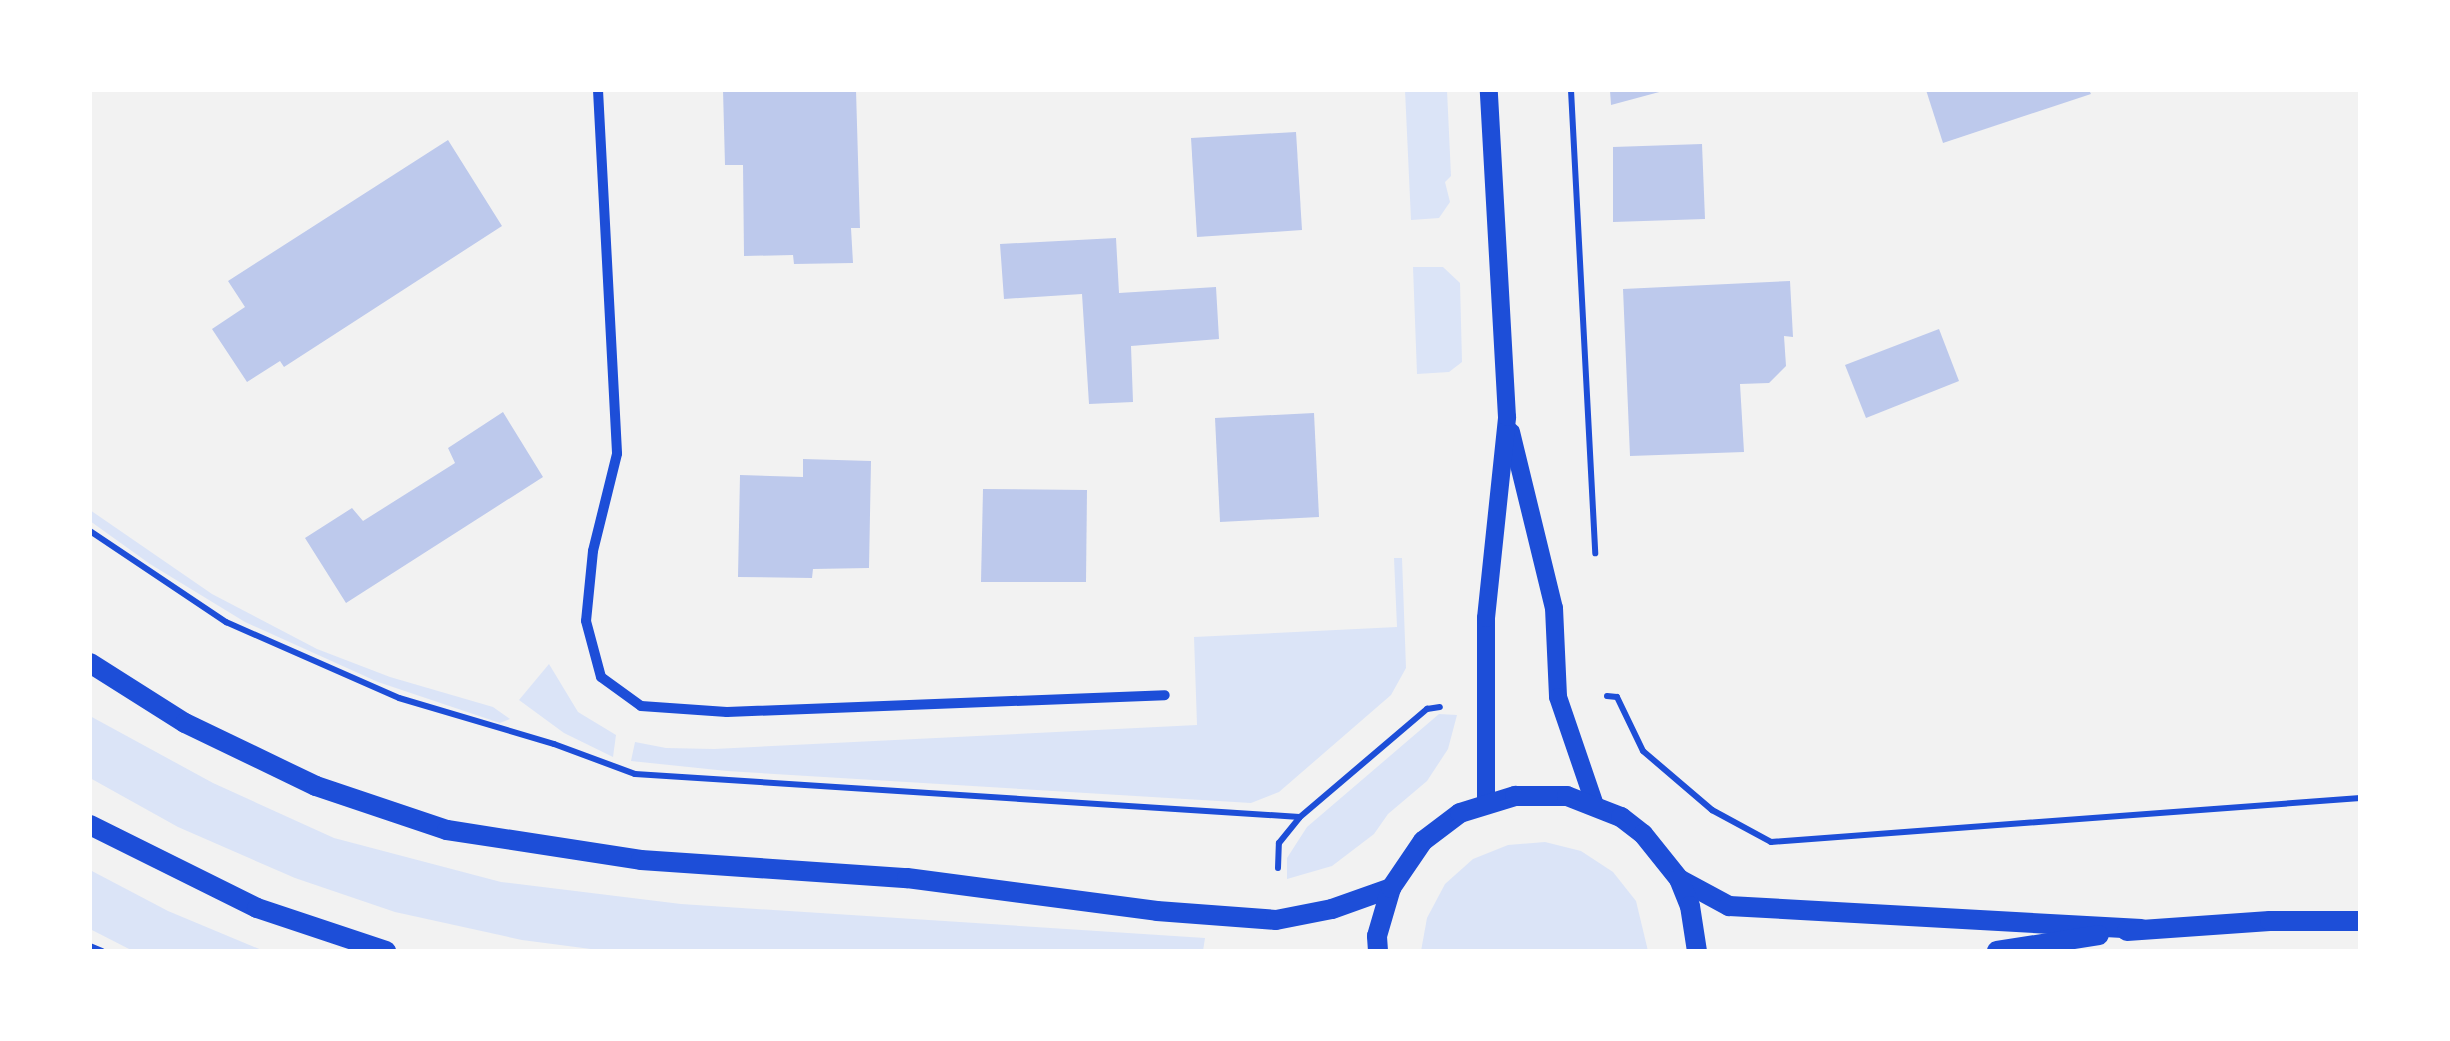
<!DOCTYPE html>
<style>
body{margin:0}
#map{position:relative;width:2450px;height:1041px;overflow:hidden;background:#f2f2f2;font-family:"Roboto Serif",serif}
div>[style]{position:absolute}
.green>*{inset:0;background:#dbe4f7}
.building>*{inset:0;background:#bdc9ec}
.path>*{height:6px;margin:-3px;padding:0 3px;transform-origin:3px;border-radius:3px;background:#1d4ed8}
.minor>*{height:10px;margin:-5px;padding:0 5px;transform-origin:5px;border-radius:5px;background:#1d4ed8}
.tertiary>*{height:18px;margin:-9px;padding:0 9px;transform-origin:9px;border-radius:9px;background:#1d4ed8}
.secondary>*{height:20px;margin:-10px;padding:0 10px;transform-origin:10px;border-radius:10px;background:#1d4ed8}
span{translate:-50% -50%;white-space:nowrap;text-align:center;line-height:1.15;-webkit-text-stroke:10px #fff;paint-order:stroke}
.frame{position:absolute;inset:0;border:92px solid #fff;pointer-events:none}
</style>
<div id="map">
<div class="green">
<i style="clip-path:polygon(1405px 90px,1447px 90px,1451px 176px,1445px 182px,1450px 202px,1439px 218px,1411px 220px)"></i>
<i style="clip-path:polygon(1413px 267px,1443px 267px,1460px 283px,1462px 362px,1449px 372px,1417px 374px)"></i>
<i style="clip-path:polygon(90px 510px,212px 594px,317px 649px,390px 677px,493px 707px,510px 719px,500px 723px,378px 682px,245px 622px,150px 564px,90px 521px)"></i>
<i style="clip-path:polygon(1394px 558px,1402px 558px,1406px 668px,1391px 695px,1279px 792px,1251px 803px,727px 771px,631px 761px,635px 742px,666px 748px,714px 749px,1197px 725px,1194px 637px,1397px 627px)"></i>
<i style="clip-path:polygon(549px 664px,578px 712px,616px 735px,613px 757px,564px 733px,519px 700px)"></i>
<i style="clip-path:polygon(1439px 714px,1457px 715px,1448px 749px,1427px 781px,1388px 814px,1374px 834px,1332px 866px,1287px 879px,1287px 858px,1307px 827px)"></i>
<i style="clip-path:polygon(90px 716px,213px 783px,334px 838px,501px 882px,681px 904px,1205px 938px,1203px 951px,606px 951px,522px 940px,395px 912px,295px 878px,178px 827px,90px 778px)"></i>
<i style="clip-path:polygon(1545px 842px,1581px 851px,1613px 872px,1636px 901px,1648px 951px,1421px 951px,1427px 918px,1445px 884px,1473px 859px,1508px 845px)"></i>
<i style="clip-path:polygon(90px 870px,168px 911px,264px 951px,133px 951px,90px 929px)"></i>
</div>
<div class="building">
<i style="clip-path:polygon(723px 90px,856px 90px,860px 228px,851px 228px,853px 263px,794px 264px,793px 255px,744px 256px,743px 165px,725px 165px)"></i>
<i style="clip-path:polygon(1610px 90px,1663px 90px,1663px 91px,1611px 105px)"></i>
<i style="clip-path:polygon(1926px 90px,2089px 90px,2091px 94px,1943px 143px)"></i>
<i style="clip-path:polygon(1296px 132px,1302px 230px,1197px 237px,1191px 138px)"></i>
<i style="clip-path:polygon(448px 140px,502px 226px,284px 367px,280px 361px,247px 382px,212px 329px,245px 307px,228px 281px)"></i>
<i style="clip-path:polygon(1702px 144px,1705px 219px,1613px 222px,1613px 147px)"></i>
<i style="clip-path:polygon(1116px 238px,1119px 293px,1216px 287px,1219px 339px,1131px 346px,1133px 402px,1089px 404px,1082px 294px,1004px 299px,1000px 244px)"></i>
<i style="clip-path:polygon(1790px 281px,1793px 337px,1784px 336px,1786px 366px,1769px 383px,1740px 384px,1744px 452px,1630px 456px,1623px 289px)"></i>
<i style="clip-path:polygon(1939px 329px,1959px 381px,1866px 418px,1845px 365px)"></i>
<i style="clip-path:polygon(503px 412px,543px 477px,346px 603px,305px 538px,352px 508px,363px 521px,455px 463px,448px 448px)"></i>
<i style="clip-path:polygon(1314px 413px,1319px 517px,1220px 522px,1215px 418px)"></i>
<i style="clip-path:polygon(803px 459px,871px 461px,869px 568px,813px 569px,812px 578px,738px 577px,740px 475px,803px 477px)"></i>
<i style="clip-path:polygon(983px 489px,1087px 490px,1086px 582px,981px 582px)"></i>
</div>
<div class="path">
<i style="left:1571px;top:90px;width:464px;rotate:87deg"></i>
<i style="left:90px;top:531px;width:164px;rotate:33.8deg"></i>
<i style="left:226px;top:622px;width:189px;rotate:23.7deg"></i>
<i style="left:399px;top:698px;width:162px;rotate:16.5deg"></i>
<i style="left:554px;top:744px;width:86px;rotate:20.3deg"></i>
<i style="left:635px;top:774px;width:666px;rotate:3.7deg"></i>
<i style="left:1300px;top:817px;width:167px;rotate:-40.4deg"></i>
<i style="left:1427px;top:709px;width:13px;rotate:-9deg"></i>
<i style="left:1607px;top:696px;width:10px;rotate:6deg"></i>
<i style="left:1617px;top:697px;width:60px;rotate:64.3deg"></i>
<i style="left:1643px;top:751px;width:91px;rotate:40.5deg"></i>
<i style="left:1712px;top:810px;width:67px;rotate:28.5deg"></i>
<i style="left:1771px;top:842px;width:591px;rotate:-4.27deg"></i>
<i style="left:1278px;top:868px;width:25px;rotate:-88deg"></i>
<i style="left:1279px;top:843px;width:32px;rotate:-51deg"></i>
<i style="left:90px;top:946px;width:13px;rotate:23deg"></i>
</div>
<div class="minor">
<i style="left:598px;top:90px;width:364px;rotate:87deg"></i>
<i style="left:617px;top:454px;width:100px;rotate:103.9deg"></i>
<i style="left:593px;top:551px;width:70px;rotate:95.7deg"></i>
<i style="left:586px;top:621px;width:58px;rotate:75deg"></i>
<i style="left:601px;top:677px;width:49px;rotate:35.9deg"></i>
<i style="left:641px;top:706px;width:86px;rotate:4deg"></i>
<i style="left:727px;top:712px;width:438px;rotate:-2.2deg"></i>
</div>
<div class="tertiary">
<i style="left:1511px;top:432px;width:181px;rotate:76.3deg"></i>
<i style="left:1554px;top:608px;width:89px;rotate:87.4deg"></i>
<i style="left:1558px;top:697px;width:114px;rotate:71.1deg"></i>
<i style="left:1486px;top:802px;width:184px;rotate:-90deg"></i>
<i style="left:1486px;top:618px;width:202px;rotate:-84deg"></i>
<i style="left:1507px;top:417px;width:327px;rotate:-93.2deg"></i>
</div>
<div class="secondary">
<i style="left:90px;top:663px;width:112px;rotate:32.3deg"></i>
<i style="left:185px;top:723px;width:145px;rotate:25.7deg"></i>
<i style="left:316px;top:786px;width:138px;rotate:18.6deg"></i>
<i style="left:447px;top:830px;width:196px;rotate:8.8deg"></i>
<i style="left:641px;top:860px;width:267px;rotate:3.9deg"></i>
<i style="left:907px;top:878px;width:252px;rotate:7.5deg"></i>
<i style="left:1157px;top:911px;width:119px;rotate:4.3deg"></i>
<i style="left:1276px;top:920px;width:57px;rotate:-11.1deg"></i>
<i style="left:1332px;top:909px;width:63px;rotate:-19.6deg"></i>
<i style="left:90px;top:825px;width:186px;rotate:26.4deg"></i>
<i style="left:257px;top:908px;width:136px;rotate:18.4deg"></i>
<i style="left:1679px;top:879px;width:57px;rotate:28.4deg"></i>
<i style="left:1729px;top:906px;width:413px;rotate:3.2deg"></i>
<i style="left:2127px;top:931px;width:143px;rotate:-4deg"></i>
<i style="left:2270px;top:921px;width:90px"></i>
<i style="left:1378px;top:951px;width:15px;rotate:-94deg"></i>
<i style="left:1377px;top:936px;width:50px;rotate:-73.7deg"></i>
<i style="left:1391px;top:888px;width:57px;rotate:-55.8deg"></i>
<i style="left:1423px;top:841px;width:46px;rotate:-37.1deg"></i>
<i style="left:1460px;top:813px;width:58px;rotate:-17.2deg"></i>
<i style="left:1515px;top:796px;width:52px"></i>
<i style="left:1567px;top:796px;width:58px;rotate:21.3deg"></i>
<i style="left:1621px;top:817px;width:28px;rotate:38deg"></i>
<i style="left:1643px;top:834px;width:58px;rotate:51.3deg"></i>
<i style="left:1679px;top:879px;width:29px;rotate:68deg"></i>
<i style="left:1690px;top:906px;width:46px;rotate:81.2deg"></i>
<i style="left:1997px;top:951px;width:103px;rotate:-8.9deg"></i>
</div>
<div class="frame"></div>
</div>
